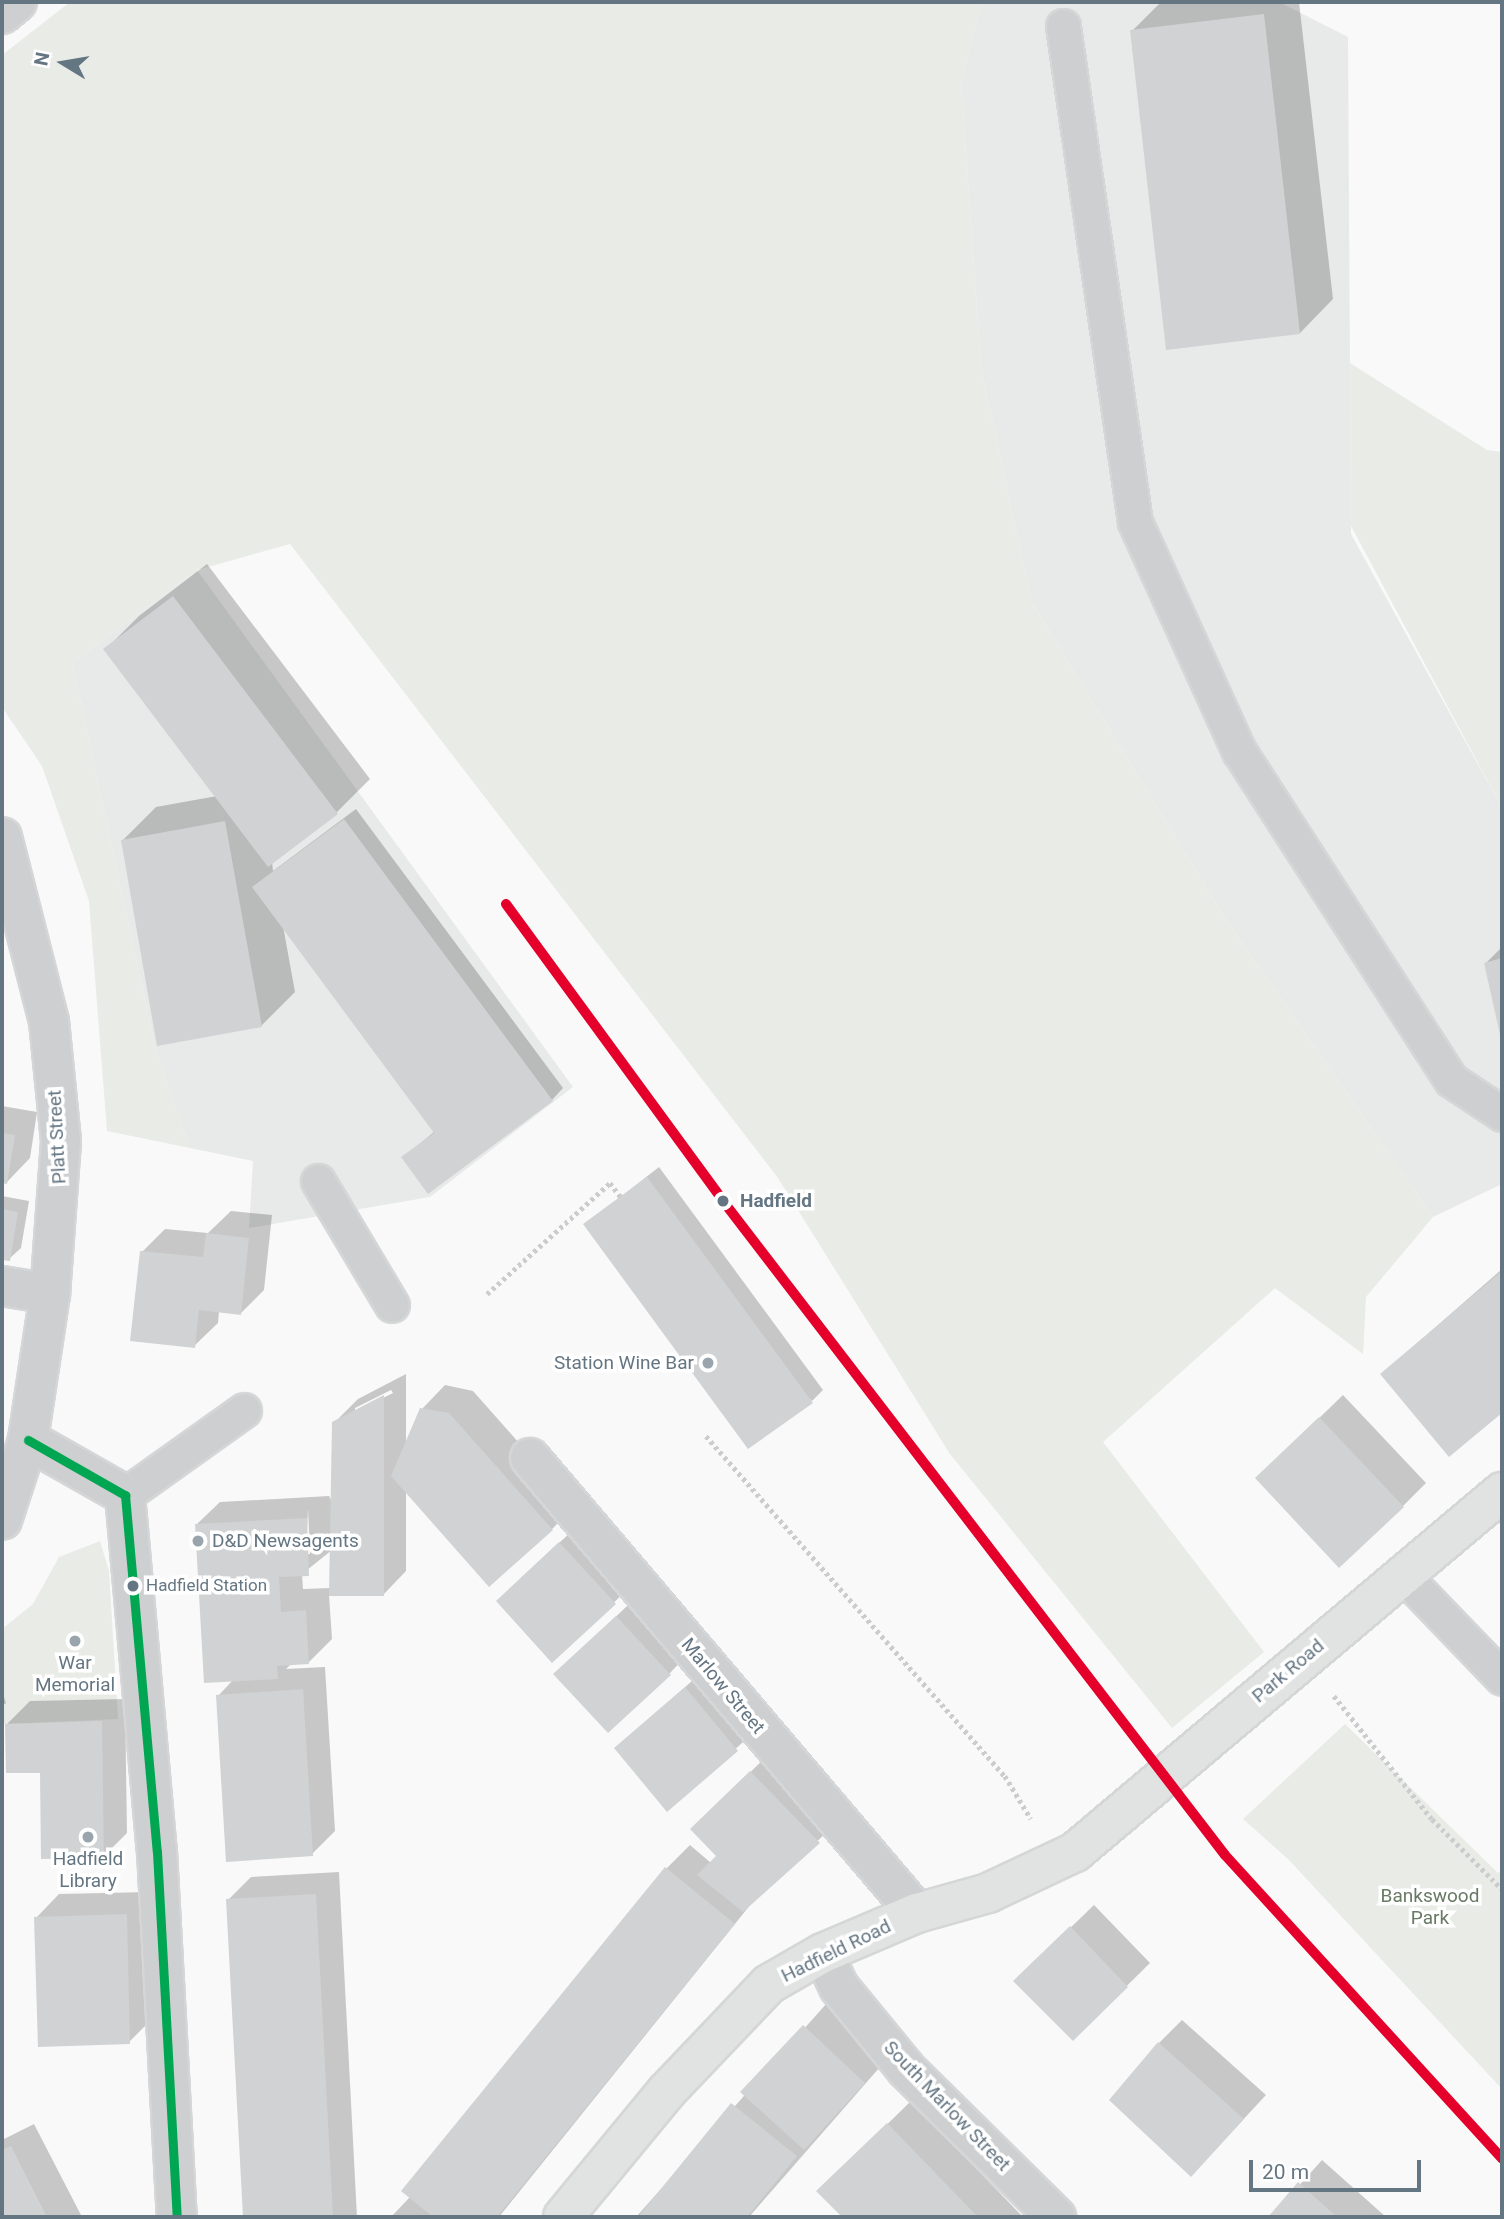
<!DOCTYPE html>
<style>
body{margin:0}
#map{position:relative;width:1504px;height:2219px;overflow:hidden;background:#f9f9f9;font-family:Roboto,sans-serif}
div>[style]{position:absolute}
.built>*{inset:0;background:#e8e9e9}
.green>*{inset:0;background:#e8ebe6}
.shadow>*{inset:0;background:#0003}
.building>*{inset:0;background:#d0d2d3}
.path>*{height:4.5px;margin-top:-2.25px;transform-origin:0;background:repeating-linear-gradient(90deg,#cbcccd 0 3.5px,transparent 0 7px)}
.roads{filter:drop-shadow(2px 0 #d5d6d7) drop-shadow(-2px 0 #d5d6d7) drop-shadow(0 2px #d5d6d7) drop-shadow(0 -2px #d5d6d7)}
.lane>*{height:33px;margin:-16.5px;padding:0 16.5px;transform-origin:16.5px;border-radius:16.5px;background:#cecfd0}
.street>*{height:38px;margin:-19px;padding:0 19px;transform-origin:19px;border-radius:19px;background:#cecfd0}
.secondary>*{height:38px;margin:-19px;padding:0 19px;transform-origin:19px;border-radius:19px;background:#e1e2e2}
.bus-1>*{height:9px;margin:-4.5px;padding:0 4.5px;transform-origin:4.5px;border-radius:4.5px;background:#00a651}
.rail-1>*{height:10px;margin:-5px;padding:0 5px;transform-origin:5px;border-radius:5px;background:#e4002b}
.dots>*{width:19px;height:19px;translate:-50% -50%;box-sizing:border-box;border:4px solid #fff;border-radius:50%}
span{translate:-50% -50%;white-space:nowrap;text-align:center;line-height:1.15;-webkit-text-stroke:7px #fff;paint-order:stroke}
.bus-label{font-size:17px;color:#657683}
.left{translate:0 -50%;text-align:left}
.street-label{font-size:19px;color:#657683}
.stop-label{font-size:19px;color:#657683;font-weight:700}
.poi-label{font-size:19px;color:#657683}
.right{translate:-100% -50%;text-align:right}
.park-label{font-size:19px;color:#687a64}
.frame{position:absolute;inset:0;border:4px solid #657683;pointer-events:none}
.north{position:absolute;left:28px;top:28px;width:70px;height:70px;-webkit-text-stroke:5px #fff;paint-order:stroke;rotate:281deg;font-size:19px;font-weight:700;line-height:28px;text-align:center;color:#657683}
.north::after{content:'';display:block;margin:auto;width:24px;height:32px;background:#657683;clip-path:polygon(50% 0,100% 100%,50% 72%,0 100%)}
.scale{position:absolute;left:1249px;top:2160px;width:172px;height:32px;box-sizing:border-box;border:4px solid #657683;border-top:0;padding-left:9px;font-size:21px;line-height:24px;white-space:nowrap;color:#657683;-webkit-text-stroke:5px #fff;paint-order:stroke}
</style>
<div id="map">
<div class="built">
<i style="clip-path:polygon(981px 2px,1279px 2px,1348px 37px,1351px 534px,1502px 808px,1502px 1184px,1433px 1217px,1223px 915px,1031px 601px,981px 367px,961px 82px)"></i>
<i style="clip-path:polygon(197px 570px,573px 1087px,430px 1197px,249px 1228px,253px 1161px,190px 1148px,156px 1051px,72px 663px)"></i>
</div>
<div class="green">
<i style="clip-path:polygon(70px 2px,981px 2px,961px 82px,981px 367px,1031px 601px,1223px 915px,1433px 1217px,1366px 1297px,1363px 1354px,1275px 1288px,1103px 1442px,1264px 1652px,1172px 1728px,950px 1454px,778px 1178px,290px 544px,197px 570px,72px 663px,156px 1051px,190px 1148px,107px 1131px,89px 901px,42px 766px,2px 707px,2px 55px)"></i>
<i style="clip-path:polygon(1350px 363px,1487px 450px,1502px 452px,1502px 808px,1351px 526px)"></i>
<i style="clip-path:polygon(100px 1541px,109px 1571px,118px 1719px,2px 1724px,2px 1629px,33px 1604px,59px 1557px)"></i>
<i style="clip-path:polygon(1345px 1724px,1498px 1873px,1502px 1870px,1502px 2089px,1288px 1859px,1243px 1819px)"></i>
</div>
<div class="shadow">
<i style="clip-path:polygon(1161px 2px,1299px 2px,1333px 299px,1300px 333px,1132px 31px)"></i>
<i style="clip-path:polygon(207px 564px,370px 779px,336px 813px,272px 862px,273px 871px,356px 809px,563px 1088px,552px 1100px,403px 1158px,435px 1131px,283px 926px,295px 992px,261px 1026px,123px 840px,156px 807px,217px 796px,106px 649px,139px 616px)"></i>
<i style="clip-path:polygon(1502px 947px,1502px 1036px,1486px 963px)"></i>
<i style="clip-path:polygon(2px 1106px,37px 1112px,30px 1158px,7px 1182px,2px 1181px)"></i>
<i style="clip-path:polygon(659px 1167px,823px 1390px,812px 1401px,586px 1224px)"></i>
<i style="clip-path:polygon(2px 1196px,29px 1201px,21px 1248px,9px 1259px,2px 1258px)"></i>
<i style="clip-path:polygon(231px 1211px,272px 1215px,264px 1290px,241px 1313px,219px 1311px,218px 1323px,194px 1346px,142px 1252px,165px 1229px,208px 1233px)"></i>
<i style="clip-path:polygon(1502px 1269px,1502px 1411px,1450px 1455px,1382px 1374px)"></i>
<i style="clip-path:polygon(evenodd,406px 1374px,406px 1444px,422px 1409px,445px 1385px,473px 1391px,575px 1506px,552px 1529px,406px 1491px,406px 1571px,383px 1595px,329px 1595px,332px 1639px,309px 1662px,292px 1663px,286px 1669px,325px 1667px,335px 1831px,312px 1854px,218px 1696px,233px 1680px,196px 1525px,220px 1502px,329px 1496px,333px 1504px,334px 1423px,358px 1399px,406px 1374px,391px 1390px,393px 1393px,355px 1412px,355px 1408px,391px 1390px,406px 1374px,308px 1509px,310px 1554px,306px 1554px,308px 1509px,406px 1374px,332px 1550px,331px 1588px,303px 1589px,302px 1574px,332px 1550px)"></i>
<i style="clip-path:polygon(1343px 1395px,1426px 1483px,1403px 1506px,1281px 1455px)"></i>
<i style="clip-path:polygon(584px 1520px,638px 1580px,552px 1660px,521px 1578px)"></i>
<i style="clip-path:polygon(640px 1594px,692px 1650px,669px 1674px,579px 1651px)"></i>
<i style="clip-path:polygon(709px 1666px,760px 1727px,668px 1809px,616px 1748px)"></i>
<i style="clip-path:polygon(2px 1691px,6px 1703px,2px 1706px)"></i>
<i style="clip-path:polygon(125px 1699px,127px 1833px,104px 1856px,7px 1724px,30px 1701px)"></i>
<i style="clip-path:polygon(774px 1749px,841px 1819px,755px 1899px,499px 2217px,391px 2217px,410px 2197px,404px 2191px,667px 1868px,690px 1845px,711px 1863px,718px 1856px,716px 1806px)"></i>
<i style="clip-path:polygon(339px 1872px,357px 2217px,244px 2217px,228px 1900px,251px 1877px)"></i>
<i style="clip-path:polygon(149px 1892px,152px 2019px,129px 2042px,36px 1918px,59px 1894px)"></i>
<i style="clip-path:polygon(1094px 1905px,1150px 1963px,1073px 2039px,1039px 1958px)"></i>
<i style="clip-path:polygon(827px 2003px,887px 2059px,749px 2217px,636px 2217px)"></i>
<i style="clip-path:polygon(1182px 2020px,1266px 2095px,1214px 2151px,1159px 2043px)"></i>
<i style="clip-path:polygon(911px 2101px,1023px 2217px,844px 2217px,819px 2191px)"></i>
<i style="clip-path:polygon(34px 2124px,82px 2217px,2px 2217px,2px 2140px)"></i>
<i style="clip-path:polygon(1322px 2160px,1386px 2217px,1271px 2217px)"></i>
</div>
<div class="building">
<i style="clip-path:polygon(1264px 14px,1300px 334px,1166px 350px,1130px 30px)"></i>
<i style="clip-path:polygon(173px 596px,338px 814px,268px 867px,103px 649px)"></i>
<i style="clip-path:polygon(344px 819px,553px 1101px,428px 1194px,401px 1157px,434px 1133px,252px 887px)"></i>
<i style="clip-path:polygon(225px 821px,262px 1027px,157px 1046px,121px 840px)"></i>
<i style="clip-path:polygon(1502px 958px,1502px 1038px,1501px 1039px,1484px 963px)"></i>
<i style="clip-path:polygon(2px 1133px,15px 1135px,7px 1184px,2px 1183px)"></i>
<i style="clip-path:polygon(647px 1177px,813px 1403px,748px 1449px,583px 1224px)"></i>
<i style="clip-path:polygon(2px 1209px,18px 1212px,10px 1261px,2px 1260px)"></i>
<i style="clip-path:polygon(206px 1233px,249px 1238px,241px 1315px,199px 1310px,195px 1348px,130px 1341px,140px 1251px,203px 1257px)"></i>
<i style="clip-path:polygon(1502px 1271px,1502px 1413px,1449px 1457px,1380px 1374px)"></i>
<i style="clip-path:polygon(384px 1395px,384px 1596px,329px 1596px,332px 1422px)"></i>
<i style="clip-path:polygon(420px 1408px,449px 1413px,553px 1530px,489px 1587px,391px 1476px)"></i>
<i style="clip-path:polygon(1319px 1417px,1404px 1507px,1339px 1568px,1255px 1478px)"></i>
<i style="clip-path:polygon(307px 1518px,309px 1576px,279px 1577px,281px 1612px,306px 1610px,309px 1664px,277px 1666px,278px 1679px,204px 1683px,195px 1524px)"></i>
<i style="clip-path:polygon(559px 1542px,616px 1604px,552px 1663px,496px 1601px)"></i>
<i style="clip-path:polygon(616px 1616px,671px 1675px,608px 1733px,553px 1674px)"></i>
<i style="clip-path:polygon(685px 1687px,738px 1751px,667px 1812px,614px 1748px)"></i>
<i style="clip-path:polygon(303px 1689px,313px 1856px,226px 1862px,216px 1695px)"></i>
<i style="clip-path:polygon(102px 1721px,104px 1858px,41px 1859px,40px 1773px,6px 1773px,5px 1724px)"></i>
<i style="clip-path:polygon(750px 1771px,820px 1843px,743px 1912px,697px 1875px,716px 1856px,690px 1829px)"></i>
<i style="clip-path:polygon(665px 1867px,735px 1924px,497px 2217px,433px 2217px,401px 2191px)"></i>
<i style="clip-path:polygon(316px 1894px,333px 2217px,243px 2217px,226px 1899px)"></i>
<i style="clip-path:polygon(127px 1914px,130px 2044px,38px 2047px,34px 1917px)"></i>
<i style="clip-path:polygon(1070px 1926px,1128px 1987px,1073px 2041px,1013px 1981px)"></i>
<i style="clip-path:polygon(803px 2025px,865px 2083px,804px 2150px,740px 2092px)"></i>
<i style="clip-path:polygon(1158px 2042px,1244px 2119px,1191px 2177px,1109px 2100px)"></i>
<i style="clip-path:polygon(731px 2103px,797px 2156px,747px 2217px,638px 2217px)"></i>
<i style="clip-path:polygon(887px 2123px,978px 2217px,842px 2217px,816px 2191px)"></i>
<i style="clip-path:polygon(11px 2146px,47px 2217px,2px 2217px,2px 2150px)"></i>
<i style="clip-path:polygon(1298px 2182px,1337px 2217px,1268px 2217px)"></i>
</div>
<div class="path">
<i style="left:487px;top:1294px;width:166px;rotate:-42.1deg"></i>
<i style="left:610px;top:1183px;width:18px;rotate:52deg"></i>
<i style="left:706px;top:1436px;width:453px;rotate:48.7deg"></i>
<i style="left:1005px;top:1776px;width:50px;rotate:58.8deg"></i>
<i style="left:1334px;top:1696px;width:157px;rotate:51.5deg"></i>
<i style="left:1432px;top:1819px;width:99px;rotate:45deg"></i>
</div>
<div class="roads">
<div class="lane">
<i style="left:1063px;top:26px;width:501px;rotate:81.74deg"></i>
<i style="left:1135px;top:522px;width:252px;rotate:65.6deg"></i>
<i style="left:1239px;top:751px;width:391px;rotate:57.2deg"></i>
<i style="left:1451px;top:1080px;width:61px;rotate:33.7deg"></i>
<i style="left:318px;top:1181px;width:144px;rotate:59.2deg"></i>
<i style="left:125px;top:1495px;width:146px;rotate:-35.5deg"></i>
<i style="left:1404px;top:1576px;width:141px;rotate:46.1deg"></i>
</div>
<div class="street">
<i style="left:2px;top:14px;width:19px;rotate:-39deg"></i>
<i style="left:2px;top:837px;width:190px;rotate:75.7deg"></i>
<i style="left:49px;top:1021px;width:121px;rotate:84.3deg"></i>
<i style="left:61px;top:1141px;width:153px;rotate:94.1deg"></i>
<i style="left:50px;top:1294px;width:148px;rotate:98.6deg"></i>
<i style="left:28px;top:1440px;width:84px;rotate:108deg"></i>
<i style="left:2px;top:1286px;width:49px;rotate:9.5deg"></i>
<i style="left:28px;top:1440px;width:112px;rotate:29.6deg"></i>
<i style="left:125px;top:1495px;width:358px;rotate:84.9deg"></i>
<i style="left:157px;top:1852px;width:366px;rotate:86.9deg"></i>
<i style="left:530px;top:1458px;width:597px;rotate:49.62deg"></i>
<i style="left:823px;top:1953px;width:38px;rotate:65deg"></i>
<i style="left:839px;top:1987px;width:106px;rotate:50.7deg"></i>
<i style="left:906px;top:2069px;width:211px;rotate:44.6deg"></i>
</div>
<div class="secondary">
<i style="left:563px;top:2217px;width:162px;rotate:-50.5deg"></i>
<i style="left:666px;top:2092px;width:149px;rotate:-46.4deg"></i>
<i style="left:769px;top:1984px;width:62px;rotate:-29.9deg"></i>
<i style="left:823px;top:1953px;width:102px;rotate:-23.1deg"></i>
<i style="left:917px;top:1913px;width:74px;rotate:-15.7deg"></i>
<i style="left:988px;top:1893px;width:96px;rotate:-25.2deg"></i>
<i style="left:1075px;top:1852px;width:559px;rotate:-40.13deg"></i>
</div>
</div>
<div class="bus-1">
<i style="left:28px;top:1440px;width:112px;rotate:29.6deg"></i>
<i style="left:125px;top:1495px;width:358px;rotate:84.9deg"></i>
<i style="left:157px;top:1852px;width:366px;rotate:86.9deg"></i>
</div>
<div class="rail-1">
<i style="left:506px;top:904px;width:368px;rotate:53.8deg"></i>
<i style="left:723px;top:1201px;width:824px;rotate:52.49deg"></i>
<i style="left:1225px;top:1855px;width:411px;rotate:47.6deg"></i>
</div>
<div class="dots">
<i style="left:723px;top:1201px;background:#657683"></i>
<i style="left:708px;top:1363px;background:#99a4ac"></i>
<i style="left:198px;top:1541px;background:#99a4ac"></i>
<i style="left:133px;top:1586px;background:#657683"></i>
<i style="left:75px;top:1641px;background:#99a4ac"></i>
<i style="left:88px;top:1837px;background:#99a4ac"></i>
</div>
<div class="bus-label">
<span class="left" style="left:146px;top:1586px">Hadfield Station</span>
</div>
<div class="street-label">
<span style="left:57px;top:1137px;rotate:-93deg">Platt Street</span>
<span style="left:1288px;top:1671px;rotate:-40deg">Park Road</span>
<span style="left:723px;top:1686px;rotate:50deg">Marlow Street</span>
<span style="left:836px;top:1951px;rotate:-26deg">Hadfield Road</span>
<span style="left:947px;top:2106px;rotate:46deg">South Marlow Street</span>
</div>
<div class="stop-label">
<span class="left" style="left:740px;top:1201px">Hadfield</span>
</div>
<div class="poi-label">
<span class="right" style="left:694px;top:1363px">Station Wine Bar</span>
<span class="left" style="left:212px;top:1541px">D&amp;D Newsagents</span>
<span style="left:75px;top:1674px">War<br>Memorial</span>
<span style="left:88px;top:1870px">Hadfield<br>Library</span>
</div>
<div class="park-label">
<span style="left:1430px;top:1907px">Bankswood<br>Park</span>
</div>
<div class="frame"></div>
<div class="north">N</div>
<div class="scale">20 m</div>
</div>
